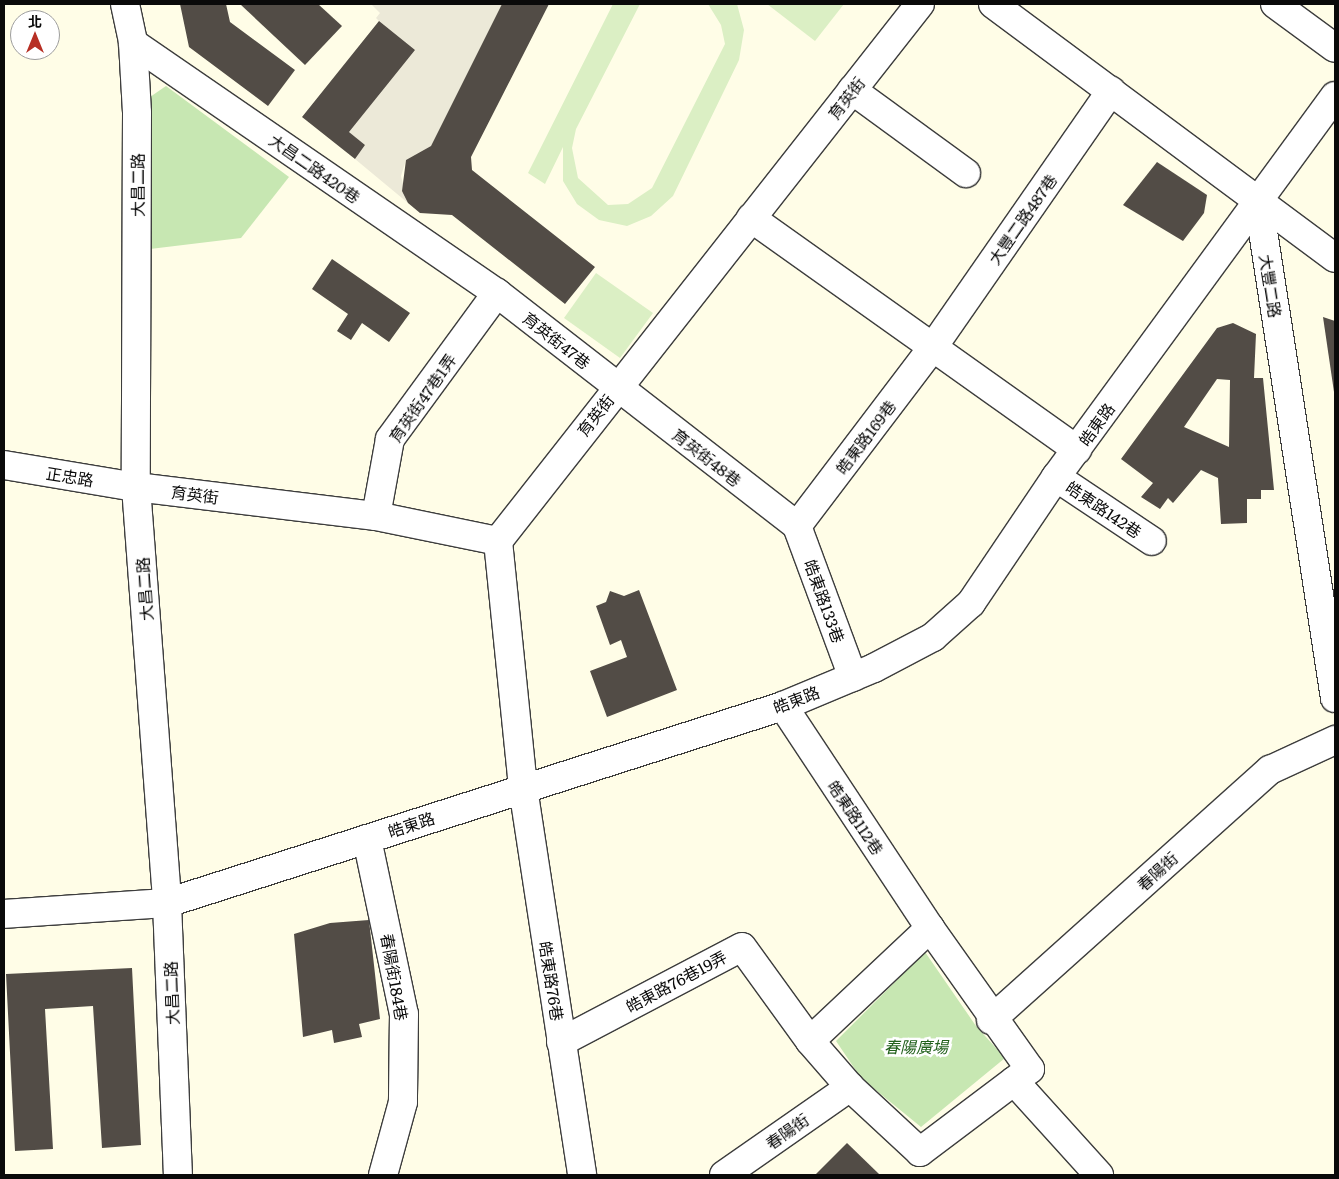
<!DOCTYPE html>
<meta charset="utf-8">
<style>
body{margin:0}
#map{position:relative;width:1339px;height:1179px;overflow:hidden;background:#fffde7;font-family:Literata,"Noto Sans TC",serif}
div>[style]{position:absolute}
.green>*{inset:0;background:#c7e7b2}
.pitch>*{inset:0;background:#dbefc4}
.plaza>*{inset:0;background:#ece9d8}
.building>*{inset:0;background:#524c46}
.roads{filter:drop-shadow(1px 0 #3d3d3d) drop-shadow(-1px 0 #3d3d3d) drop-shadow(0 1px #3d3d3d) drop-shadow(0 -1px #3d3d3d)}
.minor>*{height:28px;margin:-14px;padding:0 14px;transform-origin:14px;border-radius:14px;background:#fff}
span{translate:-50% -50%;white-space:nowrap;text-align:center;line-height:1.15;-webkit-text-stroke:5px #fff;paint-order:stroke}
.street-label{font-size:16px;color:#0a0a0a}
.park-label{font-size:16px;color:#22601c;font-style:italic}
.frame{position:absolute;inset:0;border:5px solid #0a0a0a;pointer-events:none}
.north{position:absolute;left:10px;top:10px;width:50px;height:50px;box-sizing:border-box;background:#fff;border:1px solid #9d9d9d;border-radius:50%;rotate:0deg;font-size:14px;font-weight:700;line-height:20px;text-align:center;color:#0a0a0a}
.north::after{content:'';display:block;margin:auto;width:18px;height:22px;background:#b72f24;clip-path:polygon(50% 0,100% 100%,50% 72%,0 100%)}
</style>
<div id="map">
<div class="green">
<i style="clip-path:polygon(166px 86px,289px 177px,241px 238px,150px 249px,150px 97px)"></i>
<i style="clip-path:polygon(925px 952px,976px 1026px,1005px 1058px,921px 1127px,861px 1078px,836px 1041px)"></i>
</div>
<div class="pitch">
<i style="clip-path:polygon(613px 4px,640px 4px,576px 129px,572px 148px,578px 178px,608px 205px,628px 204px,652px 188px,725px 44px,721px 25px,708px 4px,737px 4px,744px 30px,739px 60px,673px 196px,651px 216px,627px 226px,599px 220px,577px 204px,563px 181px,563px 147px,545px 184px,528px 173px)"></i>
<i style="clip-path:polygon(767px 4px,844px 4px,815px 41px)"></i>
<i style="clip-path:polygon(596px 273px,653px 313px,620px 358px,564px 318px)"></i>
</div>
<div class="plaza">
<i style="clip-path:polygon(371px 4px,502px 4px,431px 146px,406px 160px,401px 176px,408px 203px,355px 159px,365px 145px,349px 132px,379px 21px,376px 18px,380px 13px)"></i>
</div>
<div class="building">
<i style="clip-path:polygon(180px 4px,226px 4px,230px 22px,295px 70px,268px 106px,189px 47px)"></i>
<i style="clip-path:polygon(240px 4px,318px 4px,342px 26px,305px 65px)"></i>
<i style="clip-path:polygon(502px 4px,549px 4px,471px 157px,472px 170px,595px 267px,565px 304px,452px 215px,420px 213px,408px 203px,402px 191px,406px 160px,431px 146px)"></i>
<i style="clip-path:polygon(379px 21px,415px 50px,349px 132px,365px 145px,355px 159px,302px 117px)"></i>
<i style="clip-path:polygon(1157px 162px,1207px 195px,1204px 213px,1183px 241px,1123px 205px)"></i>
<i style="clip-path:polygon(332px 259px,410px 313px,389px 342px,362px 323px,351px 340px,337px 331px,348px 314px,312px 289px)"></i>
<i style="clip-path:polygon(1323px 317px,1335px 321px,1335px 392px,1334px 392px)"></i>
<i style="clip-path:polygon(evenodd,1233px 323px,1256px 334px,1254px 378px,1263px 378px,1274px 490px,1261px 490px,1261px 499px,1247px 499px,1247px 523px,1221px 524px,1218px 478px,1201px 470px,1173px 503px,1168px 498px,1160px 509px,1141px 497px,1153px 483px,1121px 459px,1217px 328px,1233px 323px,1217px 379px,1230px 380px,1229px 447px,1184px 427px,1217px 379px)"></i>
<i style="clip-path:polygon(639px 590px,677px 690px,607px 717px,590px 671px,627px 657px,621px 640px,610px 645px,596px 606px,606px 602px,610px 591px,624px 596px)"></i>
<i style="clip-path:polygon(369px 920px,380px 1019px,359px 1024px,362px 1037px,334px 1043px,332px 1030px,303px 1037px,294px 934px,330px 923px)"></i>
<i style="clip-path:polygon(132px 968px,141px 1145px,102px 1148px,93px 1006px,45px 1009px,53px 1149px,15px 1151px,6px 974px)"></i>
<i style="clip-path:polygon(847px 1143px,880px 1175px,815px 1175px)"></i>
</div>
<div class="roads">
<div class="minor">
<i style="left:125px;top:4px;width:40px;rotate:78deg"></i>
<i style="left:133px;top:43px;width:70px;rotate:86.7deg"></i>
<i style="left:137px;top:113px;width:374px;rotate:90.2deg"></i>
<i style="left:136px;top:487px;width:417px;rotate:85.7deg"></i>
<i style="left:167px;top:903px;width:272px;rotate:87.7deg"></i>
<i style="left:993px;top:4px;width:426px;rotate:36.6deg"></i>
<i style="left:1275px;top:4px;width:74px;rotate:36.3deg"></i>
<i style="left:133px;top:43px;width:442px;rotate:34.5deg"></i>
<i style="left:497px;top:293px;width:380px;rotate:37.8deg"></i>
<i style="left:852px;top:90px;width:141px;rotate:36.1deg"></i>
<i style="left:1258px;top:199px;width:505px;rotate:81.23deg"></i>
<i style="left:751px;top:218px;width:400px;rotate:35.4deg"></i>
<i style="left:4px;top:465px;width:134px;rotate:9.5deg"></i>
<i style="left:136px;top:487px;width:242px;rotate:6.9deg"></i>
<i style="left:376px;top:516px;width:125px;rotate:11.6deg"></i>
<i style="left:498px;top:541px;width:683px;rotate:-51.84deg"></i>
<i style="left:1056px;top:477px;width:115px;rotate:33.7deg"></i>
<i style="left:376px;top:516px;width:78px;rotate:-79.7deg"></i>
<i style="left:390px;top:439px;width:181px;rotate:-53.8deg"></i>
<i style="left:797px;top:526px;width:225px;rotate:-52.8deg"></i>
<i style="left:933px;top:347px;width:312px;rotate:-55.2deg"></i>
<i style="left:797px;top:526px;width:161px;rotate:69.7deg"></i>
<i style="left:498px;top:541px;width:248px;rotate:84.2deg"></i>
<i style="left:523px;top:788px;width:391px;rotate:81.3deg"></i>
<i style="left:783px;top:706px;width:266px;rotate:56.5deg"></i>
<i style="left:367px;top:839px;width:179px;rotate:78.1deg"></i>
<i style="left:404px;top:1014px;width:88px;rotate:90.7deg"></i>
<i style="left:403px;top:1102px;width:76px;rotate:105.3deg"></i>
<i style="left:4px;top:914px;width:163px;rotate:-3.9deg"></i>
<i style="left:167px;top:903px;width:647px;rotate:-17.73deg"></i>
<i style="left:783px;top:706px;width:99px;rotate:-22.7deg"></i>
<i style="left:874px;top:668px;width:67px;rotate:-27.7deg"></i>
<i style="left:933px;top:637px;width:51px;rotate:-41.8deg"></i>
<i style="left:971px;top:603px;width:152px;rotate:-56deg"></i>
<i style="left:1056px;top:477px;width:472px;rotate:-53.8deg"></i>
<i style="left:930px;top:928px;width:173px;rotate:54.7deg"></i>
<i style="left:1030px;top:1069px;width:138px;rotate:143deg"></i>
<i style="left:920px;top:1152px;width:96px;rotate:-137.1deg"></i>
<i style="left:850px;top:1087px;width:61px;rotate:-131deg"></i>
<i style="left:810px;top:1041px;width:165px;rotate:-43.3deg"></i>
<i style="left:991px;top:1020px;width:375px;rotate:-41.9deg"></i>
<i style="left:1270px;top:770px;width:72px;rotate:-24.8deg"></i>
<i style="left:561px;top:1042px;width:204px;rotate:-27.7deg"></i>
<i style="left:742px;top:947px;width:116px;rotate:54.1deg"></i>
<i style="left:1014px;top:1081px;width:127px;rotate:47.9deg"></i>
<i style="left:724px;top:1175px;width:154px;rotate:-34.9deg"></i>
</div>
</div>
<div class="street-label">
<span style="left:846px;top:98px;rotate:-52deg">育英街</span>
<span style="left:315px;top:168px;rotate:35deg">大昌二路420巷</span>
<span style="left:137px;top:185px;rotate:-90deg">大昌二路</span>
<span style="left:1022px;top:219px;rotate:-55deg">大豐二路487巷</span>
<span style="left:1271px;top:286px;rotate:81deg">大豐二路</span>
<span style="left:557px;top:340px;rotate:38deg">育英街47巷</span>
<span style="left:422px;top:398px;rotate:-55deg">育英街47巷1弄</span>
<span style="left:595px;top:415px;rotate:-52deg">育英街</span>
<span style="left:1096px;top:424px;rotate:-54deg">皓東路</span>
<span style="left:865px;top:437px;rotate:-53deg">皓東路169巷</span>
<span style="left:707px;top:457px;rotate:38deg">育英街48巷</span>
<span style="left:70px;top:476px;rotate:9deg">正忠路</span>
<span style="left:195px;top:494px;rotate:7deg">育英街</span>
<span style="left:1104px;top:509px;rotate:34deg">皓東路142巷</span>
<span style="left:144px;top:589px;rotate:-94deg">大昌二路</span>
<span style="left:825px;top:601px;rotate:70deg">皓東路133巷</span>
<span style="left:796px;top:699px;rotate:-21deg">皓東路</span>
<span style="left:856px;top:817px;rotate:56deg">皓東路112巷</span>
<span style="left:411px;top:824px;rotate:-18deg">皓東路</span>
<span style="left:1157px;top:871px;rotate:-42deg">春陽街</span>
<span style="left:395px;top:977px;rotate:80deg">春陽街184巷</span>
<span style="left:552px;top:981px;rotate:81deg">皓東路76巷</span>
<span style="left:676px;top:981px;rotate:-28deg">皓東路76巷19弄</span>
<span style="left:171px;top:993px;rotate:-92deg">大昌二路</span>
<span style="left:787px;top:1131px;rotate:-35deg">春陽街</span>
</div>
<div class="park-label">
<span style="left:916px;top:1046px">春陽廣場</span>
</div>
<div class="frame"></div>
<div class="north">北</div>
</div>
